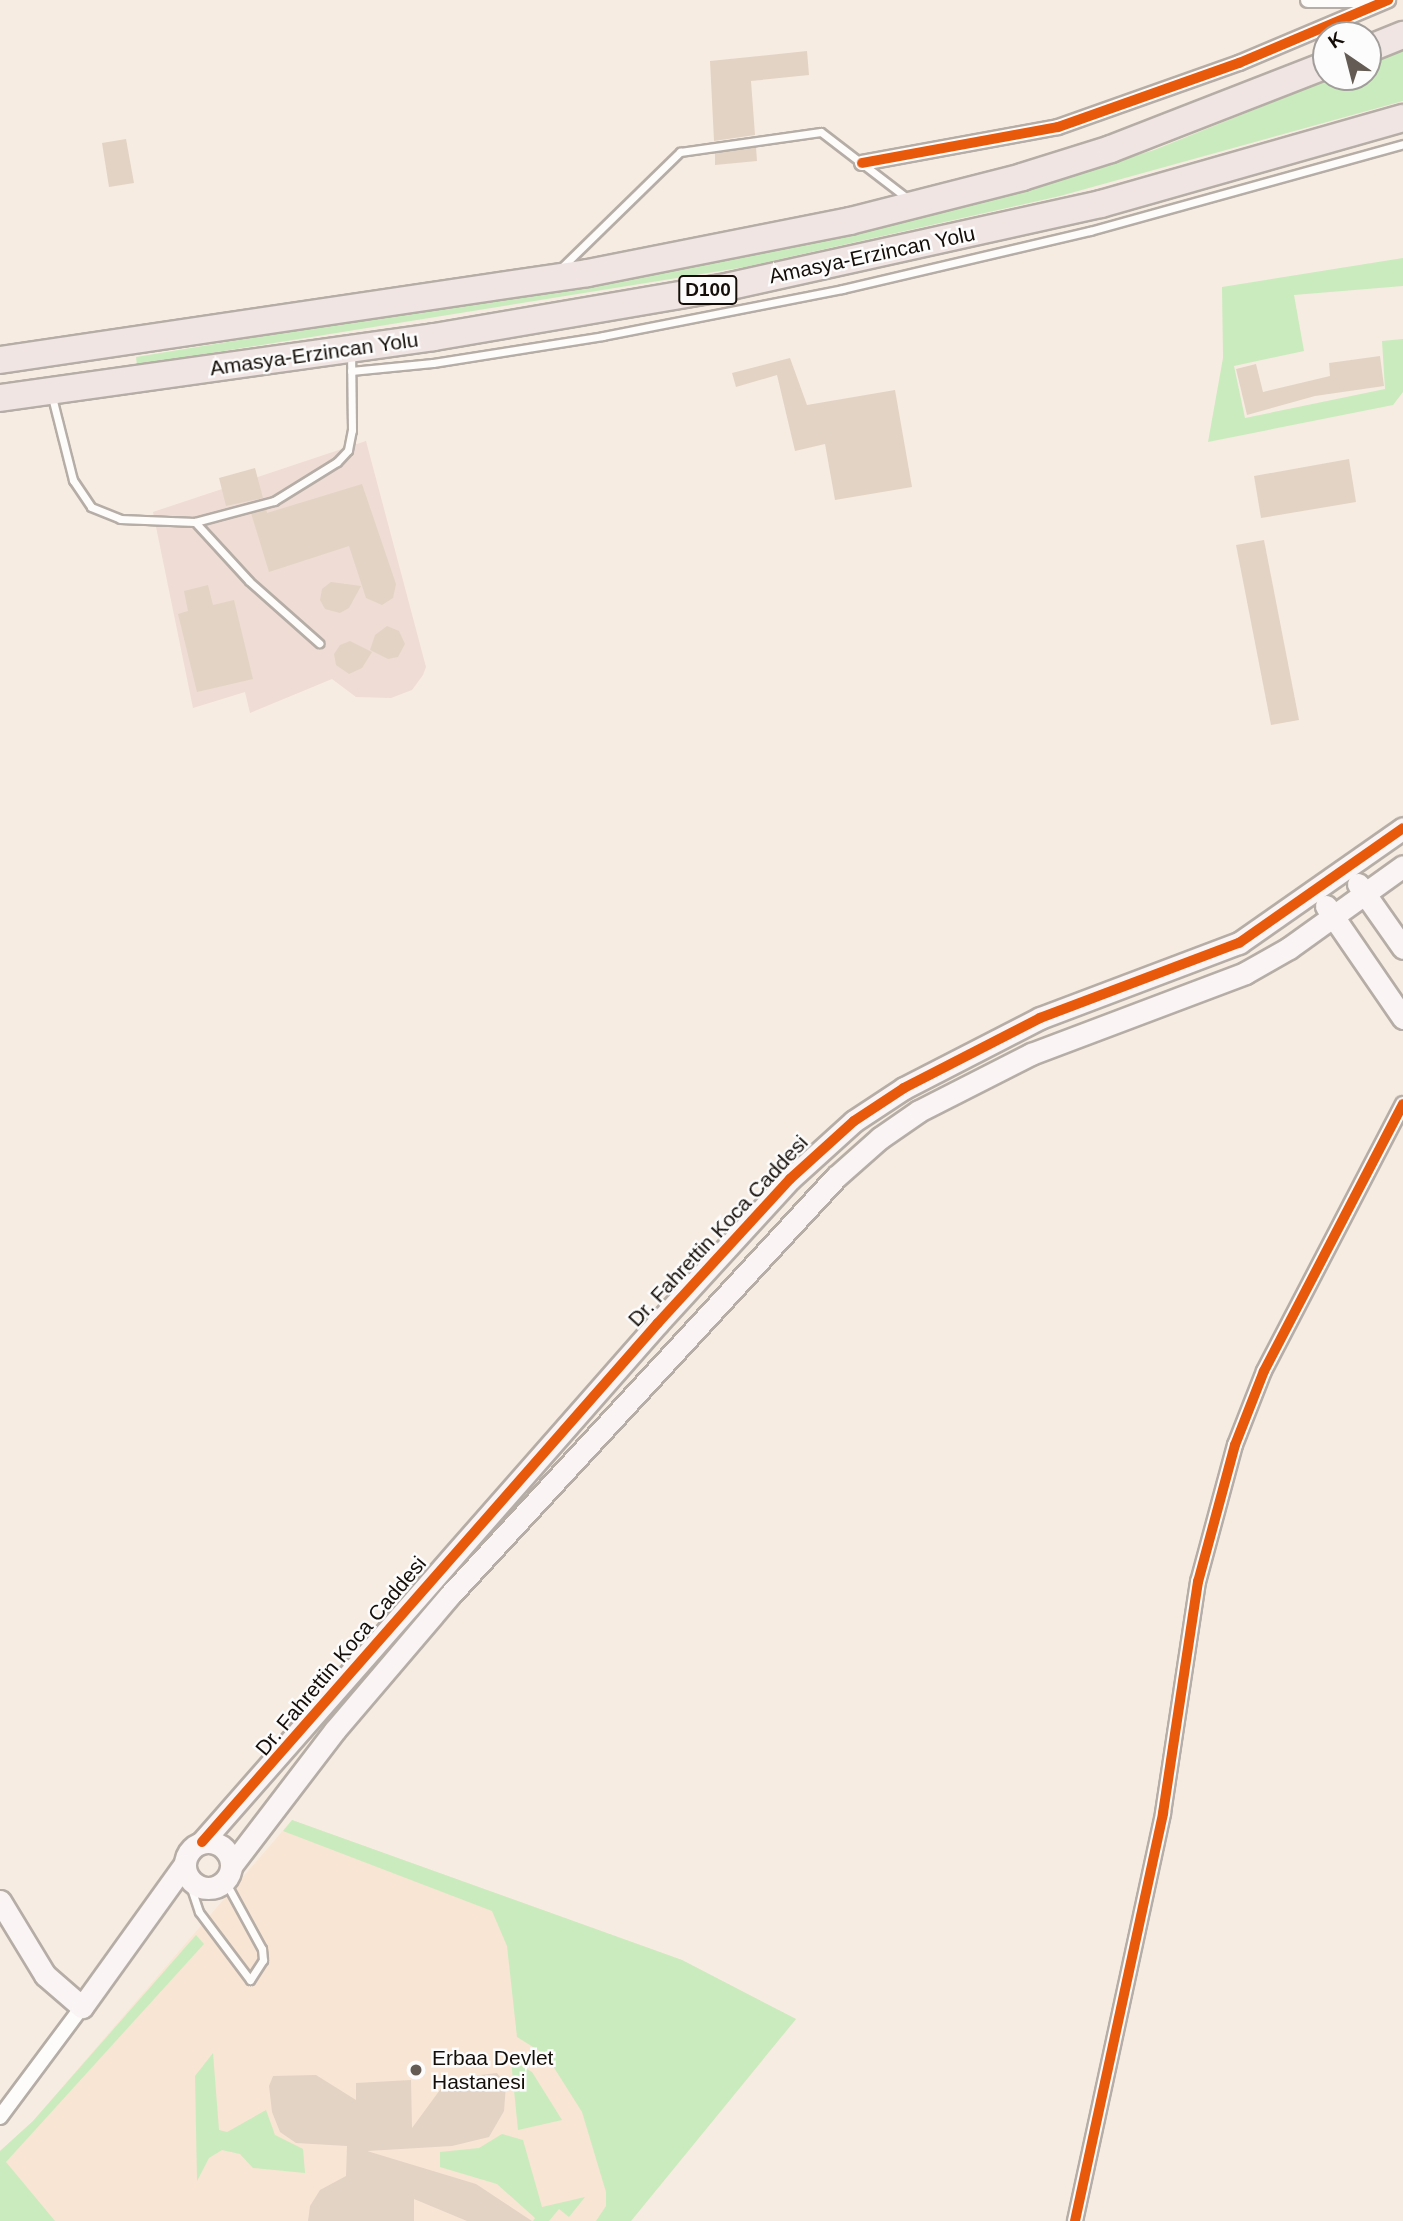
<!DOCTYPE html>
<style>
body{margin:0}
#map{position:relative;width:1403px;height:2221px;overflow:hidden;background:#f7ece2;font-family:Arial,sans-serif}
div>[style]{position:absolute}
.industrial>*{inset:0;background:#efdcd4}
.built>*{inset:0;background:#f8e5d4}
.green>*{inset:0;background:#caebbe}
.building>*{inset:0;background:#e3d3c4}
.roads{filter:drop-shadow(2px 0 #b5ada6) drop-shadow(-2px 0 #b5ada6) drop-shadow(0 2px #b5ada6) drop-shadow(0 -2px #b5ada6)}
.lane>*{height:7px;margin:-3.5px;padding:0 3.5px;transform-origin:3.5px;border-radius:3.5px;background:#fefcfb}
.street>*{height:14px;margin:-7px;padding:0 7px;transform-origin:7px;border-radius:7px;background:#fefcfb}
.secondary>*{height:21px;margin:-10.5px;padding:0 10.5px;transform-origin:10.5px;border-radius:10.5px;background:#faf5f4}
.secondary>.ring{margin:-10.5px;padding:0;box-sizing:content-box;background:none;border:21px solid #faf5f4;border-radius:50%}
.highway>*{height:26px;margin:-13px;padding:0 13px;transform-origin:13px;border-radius:13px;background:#f1e5e3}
.cycleway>*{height:10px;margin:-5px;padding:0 5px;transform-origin:5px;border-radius:5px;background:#e8590c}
.dots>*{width:19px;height:19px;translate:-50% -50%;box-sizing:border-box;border:4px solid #fcfcfc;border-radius:50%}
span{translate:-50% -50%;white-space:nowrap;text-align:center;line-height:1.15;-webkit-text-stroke:5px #fcfcfc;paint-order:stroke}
.shield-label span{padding:2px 5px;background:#fcfcfc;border:2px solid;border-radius:5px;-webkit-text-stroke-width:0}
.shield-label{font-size:19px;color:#150e08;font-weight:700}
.street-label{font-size:21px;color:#150e08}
.poi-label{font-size:21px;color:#150e08}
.left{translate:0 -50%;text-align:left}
.north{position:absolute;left:1312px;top:21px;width:70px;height:70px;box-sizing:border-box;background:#fcfcfc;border:2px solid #a09d9a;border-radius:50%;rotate:325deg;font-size:19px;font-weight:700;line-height:28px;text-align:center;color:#150e08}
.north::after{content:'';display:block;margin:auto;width:24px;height:32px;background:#645c54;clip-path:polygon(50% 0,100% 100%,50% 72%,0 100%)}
</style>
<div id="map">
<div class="industrial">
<i style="clip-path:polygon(366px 441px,426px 667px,423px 675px,412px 690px,391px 698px,356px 697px,332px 679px,250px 713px,245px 692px,193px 708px,153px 512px)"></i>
</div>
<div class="built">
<i style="clip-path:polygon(292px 1820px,682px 1960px,796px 2019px,631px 2221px,0 2221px,0 2151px,33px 2121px)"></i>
</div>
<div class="green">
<i style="clip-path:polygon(1403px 48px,1403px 101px,1060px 196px,745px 267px,137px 365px,136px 357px,483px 300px,991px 199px,1154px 150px,1335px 77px,1368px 77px,1368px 63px)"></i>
<i style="clip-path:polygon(1403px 258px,1403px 286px,1294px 295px,1304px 351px,1234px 366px,1245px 418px,1385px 389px,1382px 341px,1403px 339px,1403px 392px,1393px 405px,1208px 442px,1223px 358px,1222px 287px)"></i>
<i style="clip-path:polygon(292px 1820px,682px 1960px,796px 2019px,631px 2221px,596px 2221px,606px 2206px,606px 2192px,582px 2112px,546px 2055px,517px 2037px,507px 1946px,492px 1911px,283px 1831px)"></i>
<i style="clip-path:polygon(196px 1935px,204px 1944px,6px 2162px,55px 2221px,0 2221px,0 2151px,33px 2121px)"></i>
<i style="clip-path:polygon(213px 2053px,219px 2130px,227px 2132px,266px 2110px,275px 2135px,303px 2149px,305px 2173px,253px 2168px,240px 2154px,222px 2150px,209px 2158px,197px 2181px,195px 2076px)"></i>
<i style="clip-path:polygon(511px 2060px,532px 2072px,562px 2120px,518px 2130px)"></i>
<i style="clip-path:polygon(502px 2134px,523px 2140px,542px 2207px,585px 2197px,569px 2217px,559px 2209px,549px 2221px,533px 2221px,535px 2218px,497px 2184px,440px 2167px,440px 2152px,479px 2148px)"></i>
</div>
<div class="building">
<i style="clip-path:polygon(807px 51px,809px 75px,751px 81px,755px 135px,714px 141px,710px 61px)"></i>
<i style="clip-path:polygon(126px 139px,134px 183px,109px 187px,102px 143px)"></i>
<i style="clip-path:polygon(756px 147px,757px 161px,715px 165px,715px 153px)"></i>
<i style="clip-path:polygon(1380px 356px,1384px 386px,1315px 396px,1247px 415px,1236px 369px,1256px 364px,1263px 392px,1330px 376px,1329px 363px)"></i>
<i style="clip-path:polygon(790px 358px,807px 405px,895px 390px,912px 487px,835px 500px,825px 444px,795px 451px,777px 375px,736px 387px,732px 373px)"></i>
<i style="clip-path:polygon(1349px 459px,1356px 502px,1261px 518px,1254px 476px)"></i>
<i style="clip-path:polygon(255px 468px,263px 498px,226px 506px,219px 478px)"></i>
<i style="clip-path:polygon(362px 484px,396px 584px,393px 598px,382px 605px,366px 598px,349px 546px,269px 572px,251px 513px,266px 509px,267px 513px)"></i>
<i style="clip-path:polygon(1264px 540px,1299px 720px,1271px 725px,1236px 545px)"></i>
<i style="clip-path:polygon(331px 582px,361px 586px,349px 608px,340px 613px,325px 609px,320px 600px,322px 589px)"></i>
<i style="clip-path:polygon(208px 585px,213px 605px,234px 600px,253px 679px,197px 692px,178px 614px,188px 611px,184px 591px)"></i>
<i style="clip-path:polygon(387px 626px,399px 631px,405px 644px,398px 657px,388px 659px,370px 650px,375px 635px)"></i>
<i style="clip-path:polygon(350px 641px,372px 652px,362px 668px,349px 674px,336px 665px,334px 654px,340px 645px)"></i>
<i style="clip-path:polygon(497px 2073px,506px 2085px,504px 2111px,489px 2137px,452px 2146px,367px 2151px,476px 2184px,532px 2221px,467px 2221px,414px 2199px,414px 2221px,308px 2221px,310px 2206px,320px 2190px,346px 2176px,347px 2146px,296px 2143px,280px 2132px,272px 2112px,269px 2086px,273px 2076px,316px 2075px,356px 2100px,356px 2083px,411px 2080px,412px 2128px,448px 2079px)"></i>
</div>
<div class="roads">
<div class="lane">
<i style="left:560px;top:269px;width:168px;rotate:-44.3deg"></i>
<i style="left:680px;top:152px;width:142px;rotate:-8.1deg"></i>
<i style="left:821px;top:132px;width:108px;rotate:37.5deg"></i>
<i style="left:351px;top:371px;width:82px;rotate:-5.6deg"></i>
<i style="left:433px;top:363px;width:172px;rotate:-9deg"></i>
<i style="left:603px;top:336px;width:244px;rotate:-11.1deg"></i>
<i style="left:842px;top:289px;width:255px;rotate:-13.2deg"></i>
<i style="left:1090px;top:231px;width:325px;rotate:-15.5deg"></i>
<i style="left:52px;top:397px;width:86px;rotate:75.8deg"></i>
<i style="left:73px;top:480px;width:32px;rotate:56deg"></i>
<i style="left:91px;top:507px;width:31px;rotate:22deg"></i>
<i style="left:120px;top:519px;width:75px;rotate:2.3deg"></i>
<i style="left:195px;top:522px;width:82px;rotate:-14.9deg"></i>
<i style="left:274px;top:501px;width:74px;rotate:-31.8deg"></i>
<i style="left:337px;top:462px;width:16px;rotate:-47deg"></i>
<i style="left:348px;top:450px;width:20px;rotate:-79deg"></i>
<i style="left:352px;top:430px;width:77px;rotate:-90.7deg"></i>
<i style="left:195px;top:522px;width:80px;rotate:47.5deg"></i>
<i style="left:249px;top:581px;width:94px;rotate:41.5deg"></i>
<i style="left:186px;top:1873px;width:41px;rotate:71.6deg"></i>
<i style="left:199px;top:1912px;width:85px;rotate:53.1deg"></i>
<i style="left:250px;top:1980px;width:24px;rotate:-57deg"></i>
<i style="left:263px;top:1960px;width:11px;rotate:-95deg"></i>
<i style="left:262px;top:1949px;width:77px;rotate:-118.6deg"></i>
</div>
<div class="street">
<i style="left:1308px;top:0;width:68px"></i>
<i style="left:862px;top:163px;width:199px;rotate:-10.4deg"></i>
<i style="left:1058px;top:127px;width:192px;rotate:-19.5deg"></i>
<i style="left:1239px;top:63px;width:162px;rotate:-22.9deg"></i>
<i style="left:0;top:2117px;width:137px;rotate:-53.3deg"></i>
<i style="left:1075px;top:2221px;width:417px;rotate:-77.8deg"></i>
<i style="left:1163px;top:1813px;width:234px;rotate:-81.4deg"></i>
<i style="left:1198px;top:1582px;width:142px;rotate:-74.9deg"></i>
<i style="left:1235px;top:1445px;width:79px;rotate:-68.6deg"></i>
<i style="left:1264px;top:1371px;width:301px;rotate:-62.5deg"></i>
</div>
<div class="secondary">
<i style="left:1358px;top:884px;width:78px;rotate:54.9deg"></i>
<i style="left:1326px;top:906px;width:136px;rotate:55.5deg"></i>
<i class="ring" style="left:185px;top:1842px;width:25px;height:25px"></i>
<i style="left:202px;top:1842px;width:691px;rotate:-48.7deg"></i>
<i style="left:658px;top:1323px;width:195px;rotate:-47.5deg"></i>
<i style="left:790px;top:1179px;width:86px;rotate:-42.2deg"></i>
<i style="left:854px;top:1121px;width:60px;rotate:-33.4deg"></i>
<i style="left:904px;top:1088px;width:153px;rotate:-27.2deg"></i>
<i style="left:1040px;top:1018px;width:213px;rotate:-20.7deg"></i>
<i style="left:1239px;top:943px;width:200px;rotate:-35deg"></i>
<i style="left:231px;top:1866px;width:171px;rotate:-52.6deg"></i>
<i style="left:335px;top:1730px;width:177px;rotate:-49.6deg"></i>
<i style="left:450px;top:1595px;width:569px;rotate:-47.28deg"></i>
<i style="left:836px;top:1177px;width:59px;rotate:-41.6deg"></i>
<i style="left:880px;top:1138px;width:47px;rotate:-34.7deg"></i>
<i style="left:919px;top:1111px;width:126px;rotate:-27deg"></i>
<i style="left:1031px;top:1054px;width:229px;rotate:-20.7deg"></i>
<i style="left:1245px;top:973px;width:51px;rotate:-29.6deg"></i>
<i style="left:1289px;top:948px;width:140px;rotate:-35.7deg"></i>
<i style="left:0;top:1901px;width:87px;rotate:58.7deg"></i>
<i style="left:45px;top:1975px;width:49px;rotate:40.9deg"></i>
<i style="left:82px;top:2007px;width:175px;rotate:-54.3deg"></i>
</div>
<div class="highway">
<i style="left:1368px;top:49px;width:38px;rotate:-22deg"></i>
<i style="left:0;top:360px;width:594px;rotate:-8.42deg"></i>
<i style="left:588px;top:273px;width:267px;rotate:-11.2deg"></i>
<i style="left:850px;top:221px;width:178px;rotate:-14.3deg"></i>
<i style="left:1022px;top:177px;width:93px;rotate:-17.5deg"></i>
<i style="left:1111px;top:149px;width:231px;rotate:-21.3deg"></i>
<i style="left:0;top:398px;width:438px;rotate:-8deg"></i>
<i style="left:434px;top:337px;width:301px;rotate:-9.7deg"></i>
<i style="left:731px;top:286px;width:379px;rotate:-12.5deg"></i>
<i style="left:1101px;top:204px;width:314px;rotate:-15.9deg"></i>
</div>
</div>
<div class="cycleway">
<i style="left:862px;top:163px;width:199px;rotate:-10.4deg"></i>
<i style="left:1058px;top:127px;width:192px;rotate:-19.5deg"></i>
<i style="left:1239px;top:63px;width:162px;rotate:-22.9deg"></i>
<i style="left:202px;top:1842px;width:691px;rotate:-48.7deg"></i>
<i style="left:658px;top:1323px;width:195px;rotate:-47.5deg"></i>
<i style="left:790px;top:1179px;width:86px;rotate:-42.2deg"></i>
<i style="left:854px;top:1121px;width:60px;rotate:-33.4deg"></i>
<i style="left:904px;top:1088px;width:153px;rotate:-27.2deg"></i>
<i style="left:1040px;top:1018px;width:213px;rotate:-20.7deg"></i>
<i style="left:1239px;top:943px;width:200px;rotate:-35deg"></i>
<i style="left:1075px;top:2221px;width:417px;rotate:-77.8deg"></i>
<i style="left:1163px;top:1813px;width:234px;rotate:-81.4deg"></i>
<i style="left:1198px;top:1582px;width:142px;rotate:-74.9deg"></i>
<i style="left:1235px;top:1445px;width:79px;rotate:-68.6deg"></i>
<i style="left:1264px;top:1371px;width:301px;rotate:-62.5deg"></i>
</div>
<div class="dots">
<i style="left:416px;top:2070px;background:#645c54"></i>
</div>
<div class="shield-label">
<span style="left:708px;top:290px">D100</span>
</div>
<div class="street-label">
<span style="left:872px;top:255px;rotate:-12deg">Amasya-Erzincan Yolu</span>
<span style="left:314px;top:354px;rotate:-8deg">Amasya-Erzincan Yolu</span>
<span style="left:718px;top:1231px;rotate:-47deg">Dr. Fahrettin Koca Caddesi</span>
<span style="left:341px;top:1656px;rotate:-50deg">Dr. Fahrettin Koca Caddesi</span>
</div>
<div class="poi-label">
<span class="left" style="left:432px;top:2070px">Erbaa Devlet<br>Hastanesi</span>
</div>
<div class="north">K</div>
</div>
